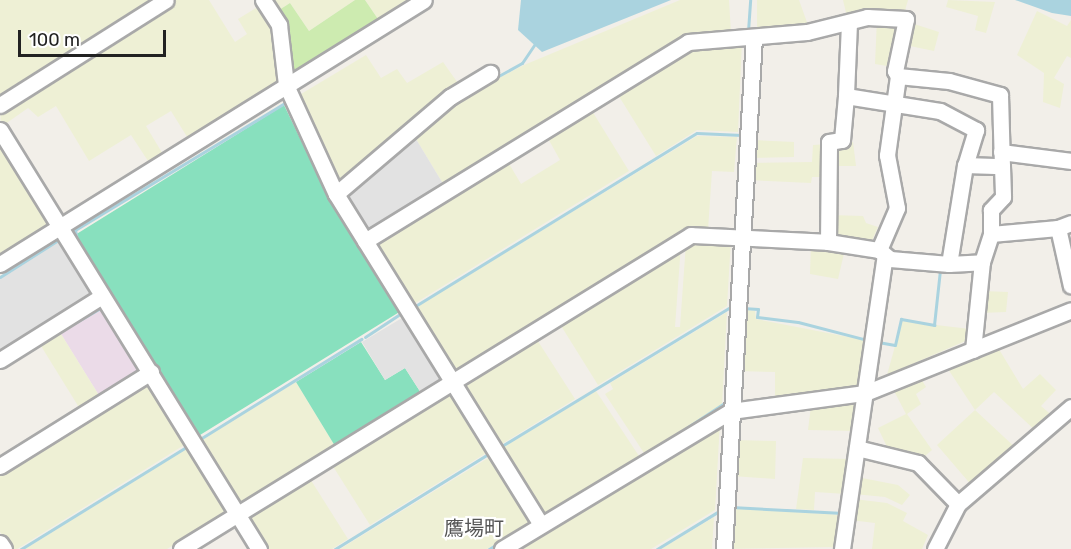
<!DOCTYPE html>
<meta charset="utf-8">
<style>
body{margin:0}
#map{position:relative;width:1071px;height:549px;overflow:hidden;background:#f2efe9;font-family:Rubik,"Noto Sans JP",sans-serif}
div>[style]{position:absolute}
.industrial>*{inset:0;background:#ebdbe8}
.farmland>*{inset:0;background:#eef0d5}
.grass>*{inset:0;background:#cdebb0}
.pitch>*{inset:0;background:#88e0be}
.parking>*{inset:0;background:#e2e2e2}
.water>*{inset:0;background:#aad3df}
.stream>*{height:3px;margin:-1.5px;padding:0 1.5px;transform-origin:1.5px;border-radius:1.5px;background:#aad3df}
.roads{filter:drop-shadow(2px 0 #a9a9a9) drop-shadow(-2px 0 #a9a9a9) drop-shadow(0 2px #a9a9a9) drop-shadow(0 -2px #a9a9a9)}
.minor>*{height:15px;margin:-7.5px;padding:0 7.5px;transform-origin:7.5px;border-radius:7.5px;background:#fff}
span{translate:-50% -50%;white-space:nowrap;text-align:center;line-height:1.15;-webkit-text-stroke:4.5px #fff;paint-order:stroke}
.quarter-label{font-size:20px;color:#555}
.scale{position:absolute;left:18px;top:30px;width:148px;height:27px;box-sizing:border-box;border:3px solid #222;border-top:0;padding-left:8px;font-size:18px;line-height:21px;white-space:nowrap;color:#222;-webkit-text-stroke:4px #fff;paint-order:stroke}
</style>
<div id="map">
<div class="industrial">
<i style="clip-path:polygon(100px 310px,107px 311px,141px 366px,139px 373px,100px 397px,61px 334px)"></i>
</div>
<div class="farmland">
<i style="clip-path:polygon(0 0,159px 0,0 101px)"></i>
<i style="clip-path:polygon(172px 0,209px 0,235px 42px,247px 34px,238px 19px,261px 5px,277px 31px,280px 83px,189px 140px,171px 111px,146px 126px,164px 156px,150px 164px,131px 135px,89px 161px,56px 106px,38px 117px,28px 108px,1px 127px,0 108px)"></i>
<i style="clip-path:polygon(268px 0,355px 0,309px 31px,290px 3px,276px 12px)"></i>
<i style="clip-path:polygon(365px 0,414px 0,380px 22px)"></i>
<i style="clip-path:polygon(680px 0,729px 0,731px 33px,700px 34px,445px 187px,416px 139px,473px 91px,524px 65px)"></i>
<i style="clip-path:polygon(757px 0,799px 0,809px 28px,757px 32px)"></i>
<i style="clip-path:polygon(843px 0,908px 0,904px 14px,848px 21px)"></i>
<i style="clip-path:polygon(948px 0,995px 2px,986px 33px,975px 30px,978px 16px,946px 7px)"></i>
<i style="clip-path:polygon(1037px 11px,1067px 26px,1071px 20px,1071px 58px,1067px 56px,1054px 78px,1064px 84px,1060px 108px,1043px 102px,1044px 73px,1017px 55px)"></i>
<i style="clip-path:polygon(877px 19px,898px 20px,893px 67px,875px 64px)"></i>
<i style="clip-path:polygon(908px 22px,939px 32px,934px 51px,910px 46px,911px 41px,904px 40px)"></i>
<i style="clip-path:polygon(742px 41px,738px 132px,697px 130px,656px 156px,615px 90px,688px 45px)"></i>
<i style="clip-path:polygon(366px 55px,381px 78px,397px 69px,407px 83px,443px 62px,460px 86px,337px 186px,296px 97px)"></i>
<i style="clip-path:polygon(589px 106px,629px 171px,409px 307px,373px 239px,505px 157px,521px 184px,560px 160px,545px 133px)"></i>
<i style="clip-path:polygon(697px 136px,737px 137px,734px 172px,712px 171px,708px 230px,453px 374px,411px 310px)"></i>
<i style="clip-path:polygon(0 137px,54px 224px,0 259px)"></i>
<i style="clip-path:polygon(752px 140px,794px 142px,794px 157px,750px 158px)"></i>
<i style="clip-path:polygon(853px 142px,856px 166px,831px 166px,830px 145px)"></i>
<i style="clip-path:polygon(827px 144px,826px 177px,812px 177px,811px 183px,749px 180px,750px 163px,812px 162px,813px 145px)"></i>
<i style="clip-path:polygon(830px 215px,863px 216px,866px 223px,878px 227px,870px 245px,830px 240px)"></i>
<i style="clip-path:polygon(731px 240px,727px 306px,598px 385px,558px 321px,681px 245px,675px 327px,680px 327px,686px 243px)"></i>
<i style="clip-path:polygon(811px 243px,846px 245px,838px 279px,810px 274px)"></i>
<i style="clip-path:polygon(983px 291px,1008px 292px,1006px 312px,981px 313px)"></i>
<i style="clip-path:polygon(741px 309px,755px 311px,756px 319px,869px 341px,863px 386px,775px 397px,775px 372px,737px 371px)"></i>
<i style="clip-path:polygon(727px 312px,722px 405px,644px 453px,605px 394px,613px 389px,610px 383px)"></i>
<i style="clip-path:polygon(902px 321px,970px 329px,970px 339px,887px 375px)"></i>
<i style="clip-path:polygon(61px 334px,100px 397px,80px 409px,41px 346px)"></i>
<i style="clip-path:polygon(534px 335px,575px 399px,497px 447px,460px 381px)"></i>
<i style="clip-path:polygon(997px 346px,1023px 389px,1040px 374px,1056px 390px,1041px 406px,1055px 418px,1038px 433px,994px 392px,975px 410px,1018px 450px,973px 487px,937px 445px,975px 410px,946px 366px)"></i>
<i style="clip-path:polygon(920px 377px,926px 387px,916px 394px,921px 404px,907px 414px,932px 450px,919px 461px,890px 453px,878px 428px,906px 414px,892px 387px)"></i>
<i style="clip-path:polygon(148px 380px,189px 442px,17px 549px,11px 549px,0 532px,0 470px)"></i>
<i style="clip-path:polygon(296px 382px,335px 446px,238px 505px,199px 441px)"></i>
<i style="clip-path:polygon(449px 388px,491px 450px,370px 525px,329px 460px)"></i>
<i style="clip-path:polygon(596px 391px,639px 456px,541px 516px,499px 450px)"></i>
<i style="clip-path:polygon(856px 400px,859px 405px,855px 431px,808px 430px,811px 406px)"></i>
<i style="clip-path:polygon(720px 422px,715px 510px,651px 549px,511px 549px)"></i>
<i style="clip-path:polygon(734px 440px,776px 441px,775px 479px,732px 476px)"></i>
<i style="clip-path:polygon(191px 446px,230px 510px,167px 549px,25px 549px)"></i>
<i style="clip-path:polygon(493px 455px,533px 521px,487px 549px,340px 549px)"></i>
<i style="clip-path:polygon(803px 458px,851px 459px,846px 494px,815px 492px,814px 510px,796px 509px)"></i>
<i style="clip-path:polygon(307px 474px,348px 539px,332px 549px,266px 549px,246px 518px)"></i>
<i style="clip-path:polygon(857px 477px,898px 485px,910px 495px,902px 505px,885px 497px,854px 494px)"></i>
<i style="clip-path:polygon(854px 499px,887px 503px,907px 513px,903px 521px,928px 535px,922px 549px,872px 549px,875px 523px,850px 520px)"></i>
<i style="clip-path:polygon(729px 508px,843px 515px,838px 547px,726px 549px)"></i>
<i style="clip-path:polygon(714px 517px,712px 549px,661px 549px)"></i>
</div>
<div class="grass">
<i style="clip-path:polygon(355px 0,365px 0,380px 22px,296px 75px,289px 70px,276px 12px,290px 3px,309px 31px)"></i>
</div>
<div class="pitch">
<i style="clip-path:polygon(284px 105px,329px 199px,401px 311px,200px 435px,75px 235px)"></i>
<i style="clip-path:polygon(361px 342px,385px 380px,405px 368px,421px 393px,335px 446px,296px 382px)"></i>
</div>
<div class="parking">
<i style="clip-path:polygon(416px 139px,445px 187px,369px 233px,343px 201px)"></i>
<i style="clip-path:polygon(60px 240px,92px 295px,0 351px,0 278px)"></i>
<i style="clip-path:polygon(407px 315px,443px 373px,441px 380px,421px 393px,405px 368px,385px 380px,362px 342px)"></i>
</div>
<div class="water">
<i style="clip-path:polygon(521px 0,671px 0,542px 52px,518px 30px)"></i>
<i style="clip-path:polygon(1015px 0,1071px 0,1071px 16px,1052px 13px)"></i>
</div>
<div class="stream">
<i style="left:748px;top:31px;width:31px;rotate:-86deg"></i>
<i style="left:493px;top:79px;width:33px;rotate:-29deg"></i>
<i style="left:522px;top:63px;width:25px;rotate:-56deg"></i>
<i style="left:77px;top:240px;width:10px;rotate:-101deg"></i>
<i style="left:75px;top:230px;width:245px;rotate:-31.2deg"></i>
<i style="left:285px;top:103px;width:43px;rotate:64deg"></i>
<i style="left:0;top:277px;width:69px;rotate:-32.5deg"></i>
<i style="left:412px;top:308px;width:334px;rotate:-31.6deg"></i>
<i style="left:697px;top:133px;width:45px;rotate:2.5deg"></i>
<i style="left:743px;top:308px;width:15px;rotate:4deg"></i>
<i style="left:758px;top:309px;width:8px;rotate:97deg"></i>
<i style="left:757px;top:317px;width:41px;rotate:7deg"></i>
<i style="left:798px;top:322px;width:71px;rotate:14.6deg"></i>
<i style="left:59px;top:332px;width:50px;rotate:-30.2deg"></i>
<i style="left:365px;top:337px;width:45px;rotate:-33.3deg"></i>
<i style="left:878px;top:342px;width:17px;rotate:10deg"></i>
<i style="left:895px;top:345px;width:27px;rotate:-77deg"></i>
<i style="left:901px;top:319px;width:34px;rotate:10deg"></i>
<i style="left:934px;top:325px;width:55px;rotate:-83.8deg"></i>
<i style="left:934px;top:357px;width:37px;rotate:-22deg"></i>
<i style="left:186px;top:417px;width:26px;rotate:58deg"></i>
<i style="left:200px;top:439px;width:190px;rotate:-31.8deg"></i>
<i style="left:659px;top:446px;width:80px;rotate:-33.3deg"></i>
<i style="left:500px;top:447px;width:271px;rotate:-31.3deg"></i>
<i style="left:731px;top:507px;width:112px;rotate:3.1deg"></i>
<i style="left:21px;top:549px;width:196px;rotate:-31.7deg"></i>
<i style="left:335px;top:549px;width:182px;rotate:-31.8deg"></i>
<i style="left:489px;top:549px;width:9px;rotate:-32deg"></i>
<i style="left:657px;top:549px;width:73px;rotate:-31.5deg"></i>
</div>
<div class="roads">
<div class="minor">
<i style="left:263px;top:0;width:30px;rotate:57deg"></i>
<i style="left:279px;top:25px;width:60px;rotate:83.3deg"></i>
<i style="left:286px;top:85px;width:120px;rotate:65.4deg"></i>
<i style="left:336px;top:194px;width:389px;rotate:58.2deg"></i>
<i style="left:849px;top:23px;width:73px;rotate:92.4deg"></i>
<i style="left:846px;top:96px;width:95px;rotate:9.1deg"></i>
<i style="left:940px;top:111px;width:41px;rotate:27.8deg"></i>
<i style="left:976px;top:130px;width:37px;rotate:107deg"></i>
<i style="left:898px;top:76px;width:51px;rotate:5.6deg"></i>
<i style="left:949px;top:81px;width:53px;rotate:15.4deg"></i>
<i style="left:1000px;top:95px;width:71px;rotate:88.4deg"></i>
<i style="left:0;top:105px;width:196px;rotate:-32.3deg"></i>
<i style="left:0;top:130px;width:493px;rotate:58.3deg"></i>
<i style="left:1001px;top:152px;width:71px;rotate:7.3deg"></i>
<i style="left:336px;top:194px;width:150px;rotate:-40.4deg"></i>
<i style="left:450px;top:97px;width:47px;rotate:-31deg"></i>
<i style="left:1058px;top:228px;width:59px;rotate:77.4deg"></i>
<i style="left:365px;top:241px;width:379px;rotate:-31.6deg"></i>
<i style="left:688px;top:42px;width:119px;rotate:-4.8deg"></i>
<i style="left:807px;top:32px;width:62px;rotate:-14deg"></i>
<i style="left:867px;top:17px;width:39px;rotate:3deg"></i>
<i style="left:906px;top:19px;width:53px;rotate:101.9deg"></i>
<i style="left:895px;top:71px;width:6px;rotate:59deg"></i>
<i style="left:898px;top:76px;width:80px;rotate:97.9deg"></i>
<i style="left:887px;top:155px;width:54px;rotate:79.3deg"></i>
<i style="left:897px;top:208px;width:46px;rotate:113.2deg"></i>
<i style="left:828px;top:242px;width:52px;rotate:8.9deg"></i>
<i style="left:879px;top:250px;width:14px;rotate:39deg"></i>
<i style="left:890px;top:259px;width:59px;rotate:4.8deg"></i>
<i style="left:949px;top:264px;width:33px;rotate:-3deg"></i>
<i style="left:982px;top:262px;width:29px;rotate:-72deg"></i>
<i style="left:991px;top:234px;width:67px;rotate:-5.1deg"></i>
<i style="left:1058px;top:228px;width:14px;rotate:-21deg"></i>
<i style="left:0;top:264px;width:499px;rotate:-31.9deg"></i>
<i style="left:949px;top:264px;width:100px;rotate:-80.8deg"></i>
<i style="left:965px;top:165px;width:37px;rotate:2deg"></i>
<i style="left:1002px;top:166px;width:31px;rotate:88deg"></i>
<i style="left:1003px;top:197px;width:18px;rotate:133deg"></i>
<i style="left:991px;top:210px;width:24px;rotate:90deg"></i>
<i style="left:973px;top:350px;width:88px;rotate:-84.2deg"></i>
<i style="left:0;top:360px;width:120px;rotate:-32.1deg"></i>
<i style="left:857px;top:448px;width:63px;rotate:13.8deg"></i>
<i style="left:918px;top:463px;width:57px;rotate:45.7deg"></i>
<i style="left:0;top:466px;width:178px;rotate:-31.9deg"></i>
<i style="left:0;top:543px;width:7px;rotate:56deg"></i>
<i style="left:181px;top:549px;width:599px;rotate:-31.62deg"></i>
<i style="left:691px;top:235px;width:137px;rotate:2.9deg"></i>
<i style="left:828px;top:242px;width:100px;rotate:-89.4deg"></i>
<i style="left:829px;top:142px;width:13px;rotate:-9deg"></i>
<i style="left:842px;top:140px;width:44px;rotate:-84.8deg"></i>
<i style="left:502px;top:549px;width:267px;rotate:-31.1deg"></i>
<i style="left:731px;top:411px;width:135px;rotate:-7.7deg"></i>
<i style="left:865px;top:393px;width:222px;rotate:-21.9deg"></i>
<i style="left:724px;top:549px;width:513px;rotate:-86.65deg"></i>
<i style="left:842px;top:549px;width:297px;rotate:-81.7deg"></i>
<i style="left:935px;top:549px;width:51px;rotate:-62.9deg"></i>
<i style="left:958px;top:504px;width:149px;rotate:-40.6deg"></i>
</div>
</div>
<div class="quarter-label">
<span style="left:474px;top:528px">鷹場町</span>
</div>
<div class="scale">100 m</div>
</div>
